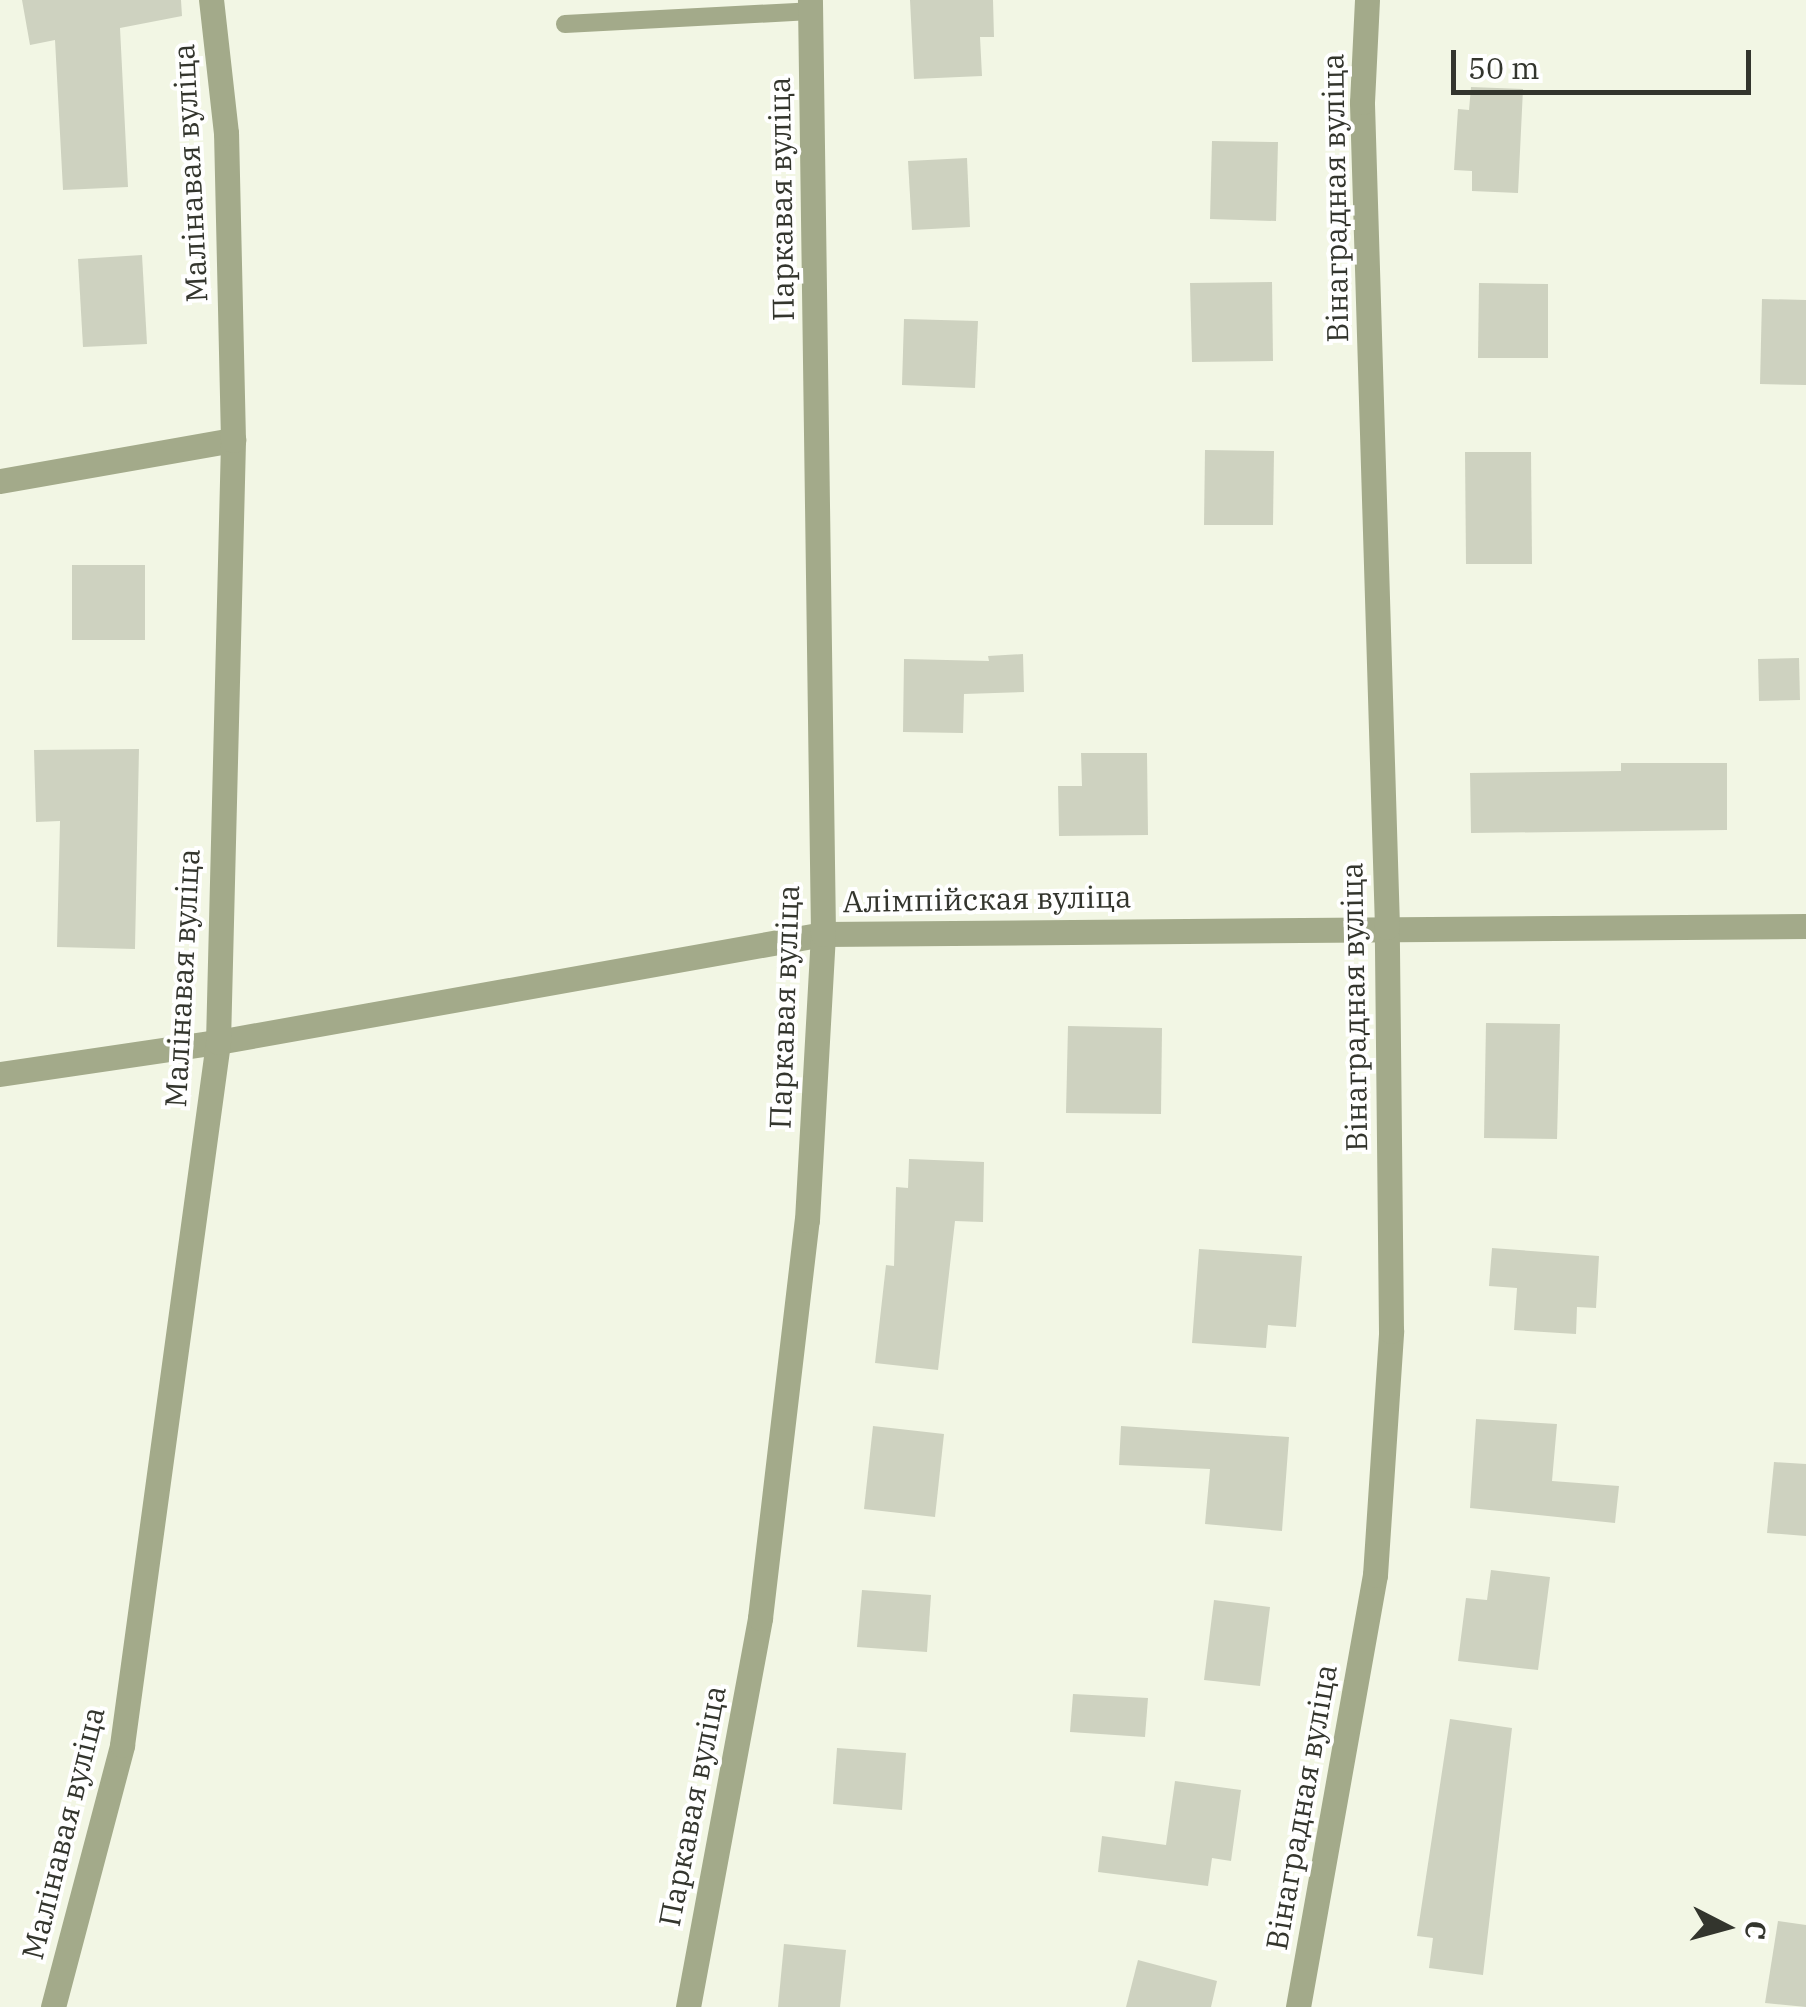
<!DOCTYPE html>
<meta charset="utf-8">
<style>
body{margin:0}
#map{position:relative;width:1806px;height:2007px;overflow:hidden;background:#f2f6e4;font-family:"IBM Plex Serif",serif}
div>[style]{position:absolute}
.building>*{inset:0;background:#ced2c0}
.lane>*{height:18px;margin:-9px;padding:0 9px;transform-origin:9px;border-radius:9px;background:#a3aa8a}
.street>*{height:25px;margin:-12.5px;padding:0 12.5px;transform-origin:12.5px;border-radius:12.5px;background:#a3aa8a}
span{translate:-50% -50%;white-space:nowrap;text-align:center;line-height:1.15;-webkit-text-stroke:8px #fff;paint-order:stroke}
.street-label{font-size:30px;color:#33352d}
.north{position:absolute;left:1676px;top:1877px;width:100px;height:100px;-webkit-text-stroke:8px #fff;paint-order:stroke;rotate:96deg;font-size:28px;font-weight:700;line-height:40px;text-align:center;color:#33352d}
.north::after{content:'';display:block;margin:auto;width:35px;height:45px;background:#33352d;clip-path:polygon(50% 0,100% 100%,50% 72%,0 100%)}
.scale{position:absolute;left:1451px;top:50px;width:300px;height:45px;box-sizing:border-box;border:5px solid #33352d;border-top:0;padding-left:12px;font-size:30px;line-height:35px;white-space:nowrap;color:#33352d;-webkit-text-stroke:8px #fff;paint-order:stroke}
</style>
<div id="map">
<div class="building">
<i style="clip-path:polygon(22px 0,181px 0,182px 16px,120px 28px,128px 187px,63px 190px,55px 40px,30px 45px)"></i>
<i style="clip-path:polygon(910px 0,993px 0,994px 37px,980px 37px,982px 76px,914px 79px)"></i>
<i style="clip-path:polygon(1471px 87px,1523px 89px,1518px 193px,1472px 191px,1472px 171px,1454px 170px,1458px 109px,1469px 110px)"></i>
<i style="clip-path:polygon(1212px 141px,1278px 142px,1276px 221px,1210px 219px)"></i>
<i style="clip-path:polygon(967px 158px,970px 227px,912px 230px,908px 161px)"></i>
<i style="clip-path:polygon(142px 255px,147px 344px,83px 347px,78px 259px)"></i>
<i style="clip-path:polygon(1272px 282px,1273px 361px,1192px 362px,1190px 283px)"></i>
<i style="clip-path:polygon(1479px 283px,1548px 284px,1548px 358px,1478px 358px)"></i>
<i style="clip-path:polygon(1762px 299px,1806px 300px,1806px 385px,1760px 384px)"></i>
<i style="clip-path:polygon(904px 319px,978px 321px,975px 388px,902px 385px)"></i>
<i style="clip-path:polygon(1205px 450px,1274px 451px,1273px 525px,1204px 525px)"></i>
<i style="clip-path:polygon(1465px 452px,1531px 452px,1532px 564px,1466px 564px)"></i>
<i style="clip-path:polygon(72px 565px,145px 565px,145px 640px,72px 640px)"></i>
<i style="clip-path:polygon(1023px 654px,1024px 692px,964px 694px,963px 733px,903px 732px,904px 659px,989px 661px,988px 656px)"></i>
<i style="clip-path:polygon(1799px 658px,1800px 700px,1759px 701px,1758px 659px)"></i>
<i style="clip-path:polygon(139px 749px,135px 949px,57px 947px,60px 821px,36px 822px,34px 750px)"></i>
<i style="clip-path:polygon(1081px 753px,1147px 753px,1148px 835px,1059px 836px,1058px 786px,1082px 786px)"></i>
<i style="clip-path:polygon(1621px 763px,1727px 763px,1727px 830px,1471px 833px,1470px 773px,1621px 771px)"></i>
<i style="clip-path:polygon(1486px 1023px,1560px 1024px,1557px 1139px,1484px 1138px)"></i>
<i style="clip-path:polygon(1068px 1026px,1162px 1028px,1161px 1114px,1066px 1113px)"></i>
<i style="clip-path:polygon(909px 1159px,984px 1162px,983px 1222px,955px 1221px,938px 1370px,875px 1363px,886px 1265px,894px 1266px,896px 1187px,908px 1188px)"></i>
<i style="clip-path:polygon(1492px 1248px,1599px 1256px,1596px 1308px,1577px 1307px,1576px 1334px,1514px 1330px,1517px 1288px,1489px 1286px)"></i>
<i style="clip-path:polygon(1199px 1249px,1302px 1256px,1296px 1327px,1268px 1325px,1266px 1348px,1192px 1343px)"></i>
<i style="clip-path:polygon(1476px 1419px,1557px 1424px,1552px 1481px,1619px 1486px,1615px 1523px,1470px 1508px)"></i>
<i style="clip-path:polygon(873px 1426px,944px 1434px,935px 1517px,864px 1509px)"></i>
<i style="clip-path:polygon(1121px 1426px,1289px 1437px,1282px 1531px,1205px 1524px,1210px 1469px,1119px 1465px)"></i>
<i style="clip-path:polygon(1774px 1462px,1806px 1464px,1806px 1536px,1767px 1533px)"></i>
<i style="clip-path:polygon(1491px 1570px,1550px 1577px,1538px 1670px,1458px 1661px,1466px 1598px,1487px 1600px)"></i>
<i style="clip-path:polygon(862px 1590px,931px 1595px,927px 1652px,857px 1647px)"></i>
<i style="clip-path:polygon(1214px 1600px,1270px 1607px,1260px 1686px,1204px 1680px)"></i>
<i style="clip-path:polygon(1073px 1694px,1148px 1698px,1145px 1737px,1070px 1732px)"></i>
<i style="clip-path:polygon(1450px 1719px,1512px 1728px,1483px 1975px,1429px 1968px,1433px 1938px,1417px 1936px)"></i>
<i style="clip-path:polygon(837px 1748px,906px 1753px,902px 1810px,833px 1804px)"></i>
<i style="clip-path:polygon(1175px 1781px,1241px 1790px,1231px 1861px,1212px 1858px,1208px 1886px,1098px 1872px,1102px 1836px,1166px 1845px)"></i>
<i style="clip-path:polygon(1778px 1921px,1806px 1925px,1806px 2007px,1765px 2003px)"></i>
<i style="clip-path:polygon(784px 1944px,846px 1950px,840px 2007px,778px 2007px)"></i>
<i style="clip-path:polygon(1138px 1960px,1217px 1981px,1211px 2007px,1126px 2007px)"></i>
</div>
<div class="lane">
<i style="left:565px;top:24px;width:246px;rotate:-3deg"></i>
</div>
<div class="street">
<i style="left:0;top:481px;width:237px;rotate:-10deg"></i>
<i style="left:0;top:1074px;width:220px;rotate:-8.4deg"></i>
<i style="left:218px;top:1042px;width:615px;rotate:-10.12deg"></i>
<i style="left:823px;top:934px;width:983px;rotate:-0.47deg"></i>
<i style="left:53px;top:2007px;width:271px;rotate:-75.2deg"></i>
<i style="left:122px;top:1745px;width:710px;rotate:-82.22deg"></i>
<i style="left:218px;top:1042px;width:602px;rotate:-88.57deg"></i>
<i style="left:233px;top:440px;width:307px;rotate:-91.3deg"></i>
<i style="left:226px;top:133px;width:134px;rotate:-96.4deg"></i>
<i style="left:688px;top:2007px;width:396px;rotate:-79.5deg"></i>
<i style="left:760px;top:1618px;width:401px;rotate:-83.3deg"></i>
<i style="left:807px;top:1220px;width:286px;rotate:-86.8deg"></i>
<i style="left:823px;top:934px;width:934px;rotate:-90.8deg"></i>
<i style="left:1298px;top:2007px;width:439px;rotate:-79.9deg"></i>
<i style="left:1375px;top:1575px;width:245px;rotate:-86.2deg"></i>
<i style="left:1391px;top:1331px;width:404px;rotate:-90.6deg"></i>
<i style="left:1387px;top:927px;width:825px;rotate:-91.74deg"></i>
<i style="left:1362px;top:102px;width:102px;rotate:-87.2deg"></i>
</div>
<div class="street-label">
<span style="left:190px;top:173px;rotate:-93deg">Малінавая вуліца</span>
<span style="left:1335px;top:198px;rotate:-91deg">Вінаградная вуліца</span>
<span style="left:781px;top:199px;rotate:-91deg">Паркавая вуліца</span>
<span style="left:987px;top:899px;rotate:-1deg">Алімпійская вуліца</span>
<span style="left:182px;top:978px;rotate:-87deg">Малінавая вуліца</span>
<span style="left:784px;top:1007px;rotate:-88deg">Паркавая вуліца</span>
<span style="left:1354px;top:1007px;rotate:-91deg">Вінаградная вуліца</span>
<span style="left:692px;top:1806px;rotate:-79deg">Паркавая вуліца</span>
<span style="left:1301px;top:1807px;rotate:-80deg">Вінаградная вуліца</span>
<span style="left:63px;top:1833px;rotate:-76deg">Малінавая вуліца</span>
</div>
<div class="north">С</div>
<div class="scale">50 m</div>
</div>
